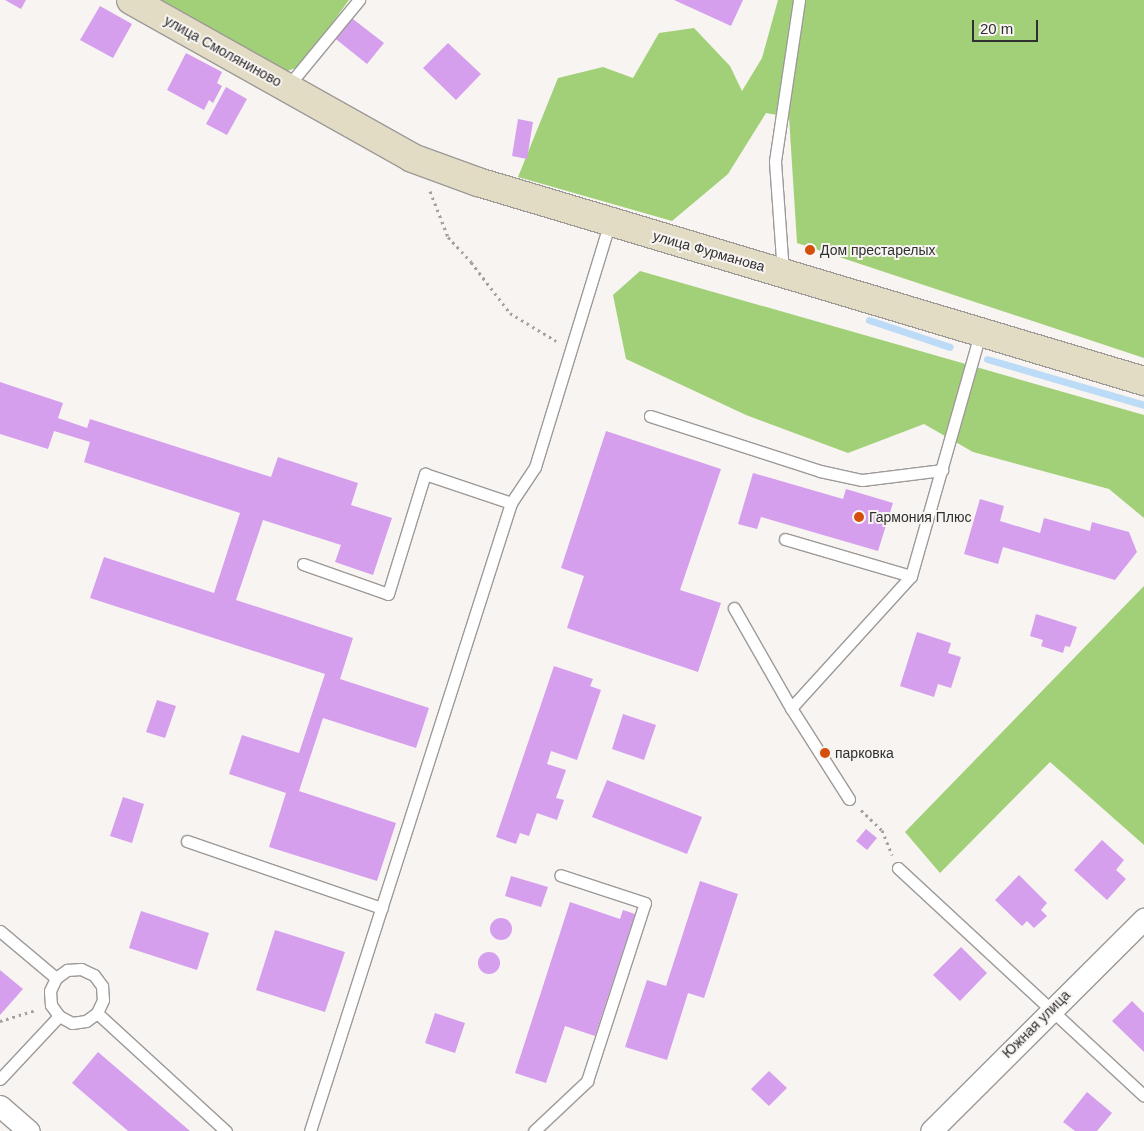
<!DOCTYPE html>
<meta charset="utf-8">
<style>
body{margin:0}
#map{position:relative;width:1144px;height:1131px;overflow:hidden;background:#f7f4f2;font-family:Arial,sans-serif}
div>[style]{position:absolute}
.forest>*{inset:0;background:#a2d078}
.stream>*{height:7px;margin:-3.5px;padding:0 3.5px;transform-origin:3.5px;border-radius:3.5px;background:#bcdbf6}
.building>*{inset:0;background:#d69fee}
.round{border-radius:50%}
.path>*{height:3px;margin-top:-1.5px;transform-origin:0;background:repeating-linear-gradient(90deg,#a3a1a0 0 2.5px,transparent 0 6.5px)}
.roads{filter:drop-shadow(1px 0 #9d9a98) drop-shadow(-1px 0 #9d9a98) drop-shadow(0 1px #9d9a98) drop-shadow(0 -1px #9d9a98)}
.lane>*{height:11px;margin:-5.5px;padding:0 5.5px;transform-origin:5.5px;border-radius:5.5px;background:#fff}
.street>*{height:21px;margin:-10.5px;padding:0 10.5px;transform-origin:10.5px;border-radius:10.5px;background:#fff}
.secondary>*{height:28px;margin:-14px;padding:0 14px;transform-origin:14px;border-radius:14px;background:#e3dcc5}
.dots>*{width:14px;height:14px;translate:-50% -50%;box-sizing:border-box;border:2px solid #f7f4f2;border-radius:50%}
span{translate:-50% -50%;white-space:nowrap;text-align:center;line-height:1.15;-webkit-text-stroke:4px #f7f4f2;paint-order:stroke}
.street-label{font-size:14px;color:#313030}
.poi-label{font-size:14px;color:#313030}
.left{translate:0 -50%;text-align:left}
.scale{position:absolute;left:972px;top:20px;width:66px;height:22px;box-sizing:border-box;border:2px solid #313030;border-top:0;padding-left:6px;font-size:15px;line-height:18px;white-space:nowrap;color:#313030;-webkit-text-stroke:4px #f7f4f2;paint-order:stroke}
</style>
<div id="map">
<div class="forest">
<i style="clip-path:polygon(157px 0,349px 0,301px 66px,282px 73px)"></i>
<i style="clip-path:polygon(778px 0,1144px 0,1144px 358px,797px 243px,789px 117px,766px 113px,728px 174px,672px 221px,518px 177px,558px 78px,603px 67px,633px 78px,659px 33px,694px 28px,730px 66px,742px 91px,762px 58px)"></i>
<i style="clip-path:polygon(640px 271px,1144px 415px,1144px 518px,1109px 489px,973px 452px,924px 424px,848px 453px,746px 415px,626px 359px,613px 295px)"></i>
<i style="clip-path:polygon(1144px 586px,1144px 845px,1050px 762px,940px 873px,905px 832px)"></i>
</div>
<div class="stream">
<i style="left:869px;top:320px;width:85px;rotate:18.4deg"></i>
<i style="left:987px;top:359px;width:164px;rotate:16.3deg"></i>
</div>
<div class="building">
<i style="clip-path:polygon(5px 0,26px 0,21px 9px)"></i>
<i style="clip-path:polygon(674px 0,743px 0,731px 26px)"></i>
<i style="clip-path:polygon(100px 6px,132px 24px,113px 58px,80px 40px)"></i>
<i style="clip-path:polygon(349px 16px,384px 43px,367px 64px,332px 36px)"></i>
<i style="clip-path:polygon(448px 43px,481px 74px,456px 100px,423px 68px)"></i>
<i style="clip-path:polygon(186px 53px,222px 72px,217px 83px,222px 86px,213px 103px,209px 100px,204px 110px,167px 90px)"></i>
<i style="clip-path:polygon(226px 87px,247px 99px,227px 135px,206px 124px)"></i>
<i style="clip-path:polygon(518px 119px,533px 122px,527px 159px,512px 156px)"></i>
<i style="clip-path:polygon(0 382px,63px 403px,58px 418px,87px 428px,90px 419px,271px 477px,278px 457px,358px 483px,351px 505px,392px 518px,373px 575px,335px 562px,341px 545px,263px 520px,236px 600px,353px 638px,340px 679px,429px 708px,416px 748px,323px 718px,299px 791px,396px 823px,377px 881px,269px 847px,286px 793px,229px 774px,242px 735px,299px 753px,325px 674px,90px 598px,104px 557px,214px 593px,240px 513px,84px 462px,90px 442px,54px 431px,48px 449px,0 434px)"></i>
<i style="clip-path:polygon(606px 431px,721px 469px,680px 590px,721px 603px,698px 672px,567px 628px,584px 576px,561px 568px)"></i>
<i style="clip-path:polygon(753px 473px,843px 499px,846px 489px,893px 503px,878px 551px,761px 517px,757px 529px,738px 524px)"></i>
<i style="clip-path:polygon(980px 499px,1004px 506px,1000px 521px,1040px 533px,1044px 518px,1090px 531px,1092px 522px,1129px 532px,1137px 552px,1115px 580px,1003px 547px,998px 564px,964px 554px)"></i>
<i style="clip-path:polygon(1036px 614px,1077px 627px,1070px 647px,1065px 646px,1063px 653px,1041px 646px,1043px 640px,1030px 636px)"></i>
<i style="clip-path:polygon(917px 632px,951px 643px,948px 653px,961px 657px,951px 688px,938px 684px,934px 697px,900px 686px)"></i>
<i style="clip-path:polygon(554px 666px,593px 679px,590px 686px,601px 690px,577px 760px,551px 751px,547px 764px,566px 770px,556px 798px,564px 800px,557px 820px,537px 813px,529px 836px,520px 833px,516px 844px,496px 837px)"></i>
<i style="clip-path:polygon(157px 700px,176px 706px,165px 738px,146px 732px)"></i>
<i style="clip-path:polygon(623px 714px,656px 725px,644px 760px,612px 749px)"></i>
<i style="clip-path:polygon(607px 780px,702px 817px,687px 854px,592px 817px)"></i>
<i style="clip-path:polygon(123px 797px,144px 804px,132px 843px,110px 836px)"></i>
<i style="clip-path:polygon(866px 829px,877px 838px,867px 850px,856px 841px)"></i>
<i style="clip-path:polygon(1102px 840px,1124px 860px,1116px 870px,1126px 879px,1107px 900px,1074px 870px)"></i>
<i style="clip-path:polygon(1019px 875px,1047px 903px,1041px 910px,1047px 916px,1034px 928px,1027px 921px,1022px 926px,995px 900px)"></i>
<i style="clip-path:polygon(511px 876px,548px 887px,541px 907px,505px 896px)"></i>
<i style="clip-path:polygon(700px 881px,738px 894px,704px 998px,688px 993px,667px 1060px,625px 1047px,647px 980px,666px 986px)"></i>
<i style="clip-path:polygon(570px 902px,620px 919px,623px 910px,635px 914px,595px 1036px,565px 1026px,546px 1083px,515px 1073px)"></i>
<i style="clip-path:polygon(141px 911px,209px 933px,197px 970px,129px 948px)"></i>
<i class="round" style="left:490px;top:918px;width:22px;height:22px"></i>
<i style="clip-path:polygon(275px 930px,345px 952px,325px 1012px,256px 990px)"></i>
<i style="clip-path:polygon(961px 947px,987px 973px,960px 1001px,933px 975px)"></i>
<i class="round" style="left:478px;top:952px;width:22px;height:22px"></i>
<i style="clip-path:polygon(0 970px,23px 989px,0 1015px)"></i>
<i style="clip-path:polygon(1132px 1001px,1144px 1013px,1144px 1052px,1112px 1021px)"></i>
<i style="clip-path:polygon(435px 1013px,465px 1023px,455px 1053px,425px 1043px)"></i>
<i style="clip-path:polygon(98px 1052px,190px 1131px,128px 1131px,72px 1083px)"></i>
<i style="clip-path:polygon(769px 1071px,787px 1088px,769px 1106px,751px 1089px)"></i>
<i style="clip-path:polygon(1087px 1092px,1112px 1113px,1097px 1131px,1075px 1131px,1063px 1122px)"></i>
</div>
<div class="path">
<i style="left:430px;top:191px;width:49px;rotate:68.6deg"></i>
<i style="left:448px;top:237px;width:34px;rotate:47deg"></i>
<i style="left:471px;top:262px;width:64px;rotate:52.6deg"></i>
<i style="left:510px;top:313px;width:54px;rotate:31.3deg"></i>
<i style="left:861px;top:810px;width:29px;rotate:44deg"></i>
<i style="left:882px;top:830px;width:27px;rotate:68deg"></i>
<i style="left:0;top:1021px;width:37px;rotate:-17deg"></i>
</div>
<div class="roads">
<div class="lane">
<i style="left:288px;top:86px;width:112px;rotate:-50.5deg"></i>
<i style="left:783px;top:273px;width:112px;rotate:-94.1deg"></i>
<i style="left:775px;top:161px;width:163px;rotate:-81.5deg"></i>
<i style="left:650px;top:416px;width:179px;rotate:17.9deg"></i>
<i style="left:820px;top:471px;width:43px;rotate:12.1deg"></i>
<i style="left:862px;top:480px;width:81px;rotate:-7.1deg"></i>
<i style="left:511px;top:503px;width:43px;rotate:-56.3deg"></i>
<i style="left:535px;top:467px;width:256px;rotate:-73deg"></i>
<i style="left:785px;top:539px;width:131px;rotate:16.4deg"></i>
<i style="left:911px;top:576px;width:255px;rotate:-74.1deg"></i>
<i style="left:303px;top:564px;width:90px;rotate:19.4deg"></i>
<i style="left:388px;top:594px;width:126px;rotate:-72.9deg"></i>
<i style="left:425px;top:474px;width:91px;rotate:18.6deg"></i>
<i style="left:511px;top:503px;width:659px;rotate:107.75deg"></i>
<i style="left:734px;top:608px;width:115px;rotate:60.3deg"></i>
<i style="left:849px;top:799px;width:108px;rotate:-122.5deg"></i>
<i style="left:791px;top:708px;width:178px;rotate:-47.7deg"></i>
<i style="left:187px;top:841px;width:206px;rotate:19deg"></i>
<i style="left:898px;top:868px;width:335px;rotate:42.8deg"></i>
<i style="left:0;top:931px;width:73px;rotate:40deg"></i>
<i style="left:56px;top:978px;width:14px;rotate:-36deg"></i>
<i style="left:67px;top:970px;width:14px;rotate:-4deg"></i>
<i style="left:81px;top:969px;width:14px;rotate:25deg"></i>
<i style="left:94px;top:975px;width:14px;rotate:54deg"></i>
<i style="left:102px;top:986px;width:14px;rotate:86deg"></i>
<i style="left:103px;top:1000px;width:14px;rotate:115deg"></i>
<i style="left:97px;top:1013px;width:175px;rotate:42.5deg"></i>
<i style="left:56px;top:978px;width:14px;rotate:115deg"></i>
<i style="left:50px;top:991px;width:14px;rotate:86deg"></i>
<i style="left:51px;top:1005px;width:14px;rotate:54deg"></i>
<i style="left:59px;top:1016px;width:15px;rotate:28deg"></i>
<i style="left:72px;top:1023px;width:14px;rotate:-8deg"></i>
<i style="left:86px;top:1021px;width:14px;rotate:-36deg"></i>
<i style="left:0;top:1079px;width:86px;rotate:-46.9deg"></i>
<i style="left:534px;top:1131px;width:73px;rotate:-43.3deg"></i>
<i style="left:587px;top:1081px;width:187px;rotate:-72deg"></i>
<i style="left:645px;top:903px;width:89px;rotate:-161.8deg"></i>
</div>
<div class="street">
<i style="left:0;top:1106px;width:38px;rotate:41deg"></i>
<i style="left:931px;top:1131px;width:301px;rotate:-44.9deg"></i>
</div>
<div class="secondary">
<i style="left:131px;top:0;width:322px;rotate:29.3deg"></i>
<i style="left:412px;top:158px;width:70px;rotate:20deg"></i>
<i style="left:478px;top:182px;width:695px;rotate:16.64deg"></i>
</div>
</div>
<div class="dots">
<i style="left:810px;top:250px;background:#d44f0d"></i>
<i style="left:859px;top:517px;background:#d44f0d"></i>
<i style="left:825px;top:753px;background:#d44f0d"></i>
</div>
<div class="street-label">
<span style="left:223px;top:51px;rotate:29deg">улица Смоляниново</span>
<span style="left:709px;top:251px;rotate:16deg">улица Фурманова</span>
<span style="left:1036px;top:1024px;rotate:-45deg">Южная улица</span>
</div>
<div class="poi-label">
<span class="left" style="left:820px;top:250px">Дом престарелых</span>
<span class="left" style="left:869px;top:517px">Гармония Плюс</span>
<span class="left" style="left:835px;top:753px">парковка</span>
</div>
<div class="scale">20 m</div>
</div>
